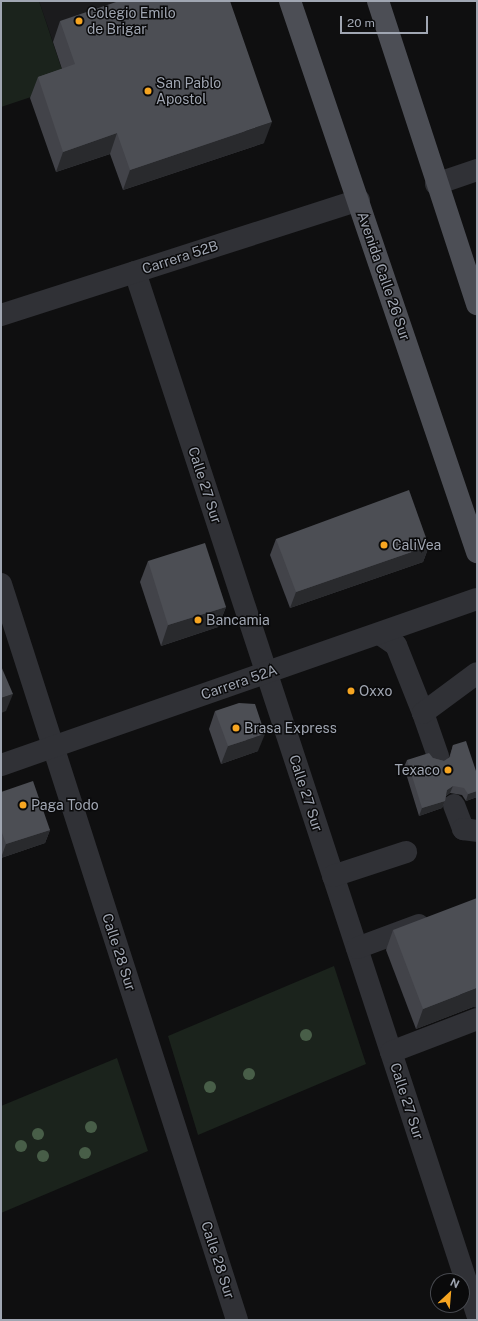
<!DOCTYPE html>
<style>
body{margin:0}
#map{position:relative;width:478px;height:1321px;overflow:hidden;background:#0f0f10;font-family:"Public Sans",sans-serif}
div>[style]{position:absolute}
.built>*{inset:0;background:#1b1b1d}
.green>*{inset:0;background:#1b231c}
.minor>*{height:22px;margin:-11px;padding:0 11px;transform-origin:11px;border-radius:11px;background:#303136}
.major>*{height:22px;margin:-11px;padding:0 11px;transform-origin:11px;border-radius:11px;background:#4c4e55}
.trees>*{width:12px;height:12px;margin:-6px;border-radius:50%;background:#485e48}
.wall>*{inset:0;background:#424349}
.shaded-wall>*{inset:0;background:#292a2d}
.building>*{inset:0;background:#4c4e54}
.dots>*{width:11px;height:11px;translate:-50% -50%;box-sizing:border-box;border:2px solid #0a0a0b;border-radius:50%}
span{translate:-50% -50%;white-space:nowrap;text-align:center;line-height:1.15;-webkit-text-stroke:3px #0a0a0b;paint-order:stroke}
.poi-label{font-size:14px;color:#a0a6b2}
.left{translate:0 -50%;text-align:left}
.right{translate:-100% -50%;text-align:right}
.street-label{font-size:14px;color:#a0a6b2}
.frame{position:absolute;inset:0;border:2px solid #a0a6b2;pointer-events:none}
.north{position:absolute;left:430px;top:1273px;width:40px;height:40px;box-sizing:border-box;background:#0a0a0b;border:1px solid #46484e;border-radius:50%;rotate:26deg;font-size:11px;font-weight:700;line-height:16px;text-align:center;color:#a0a6b2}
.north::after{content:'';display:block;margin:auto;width:14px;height:18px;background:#f6a521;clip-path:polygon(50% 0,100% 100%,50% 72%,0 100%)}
.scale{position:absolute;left:340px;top:16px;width:88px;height:18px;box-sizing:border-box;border:2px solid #a0a6b2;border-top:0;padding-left:5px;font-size:12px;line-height:14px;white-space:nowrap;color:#a0a6b2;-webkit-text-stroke:3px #0a0a0b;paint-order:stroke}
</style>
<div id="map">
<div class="built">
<i style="clip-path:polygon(39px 1px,174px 1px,53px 42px)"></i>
</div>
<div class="green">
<i style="clip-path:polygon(1px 1px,39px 1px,67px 85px,1px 107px)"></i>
<i style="clip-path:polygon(334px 966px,366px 1064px,198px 1135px,168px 1036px)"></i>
<i style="clip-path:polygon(117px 1058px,148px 1151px,1px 1213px,1px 1106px)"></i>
</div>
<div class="minor">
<i style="left:436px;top:184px;width:43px;rotate:-18.9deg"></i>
<i style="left:135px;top:272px;width:1097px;rotate:71.83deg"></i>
<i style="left:1px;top:315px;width:376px;rotate:-17.8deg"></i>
<i style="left:1px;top:584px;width:773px;rotate:72.22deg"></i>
<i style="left:381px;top:635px;width:18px;rotate:34deg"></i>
<i style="left:396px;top:645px;width:73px;rotate:68.3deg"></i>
<i style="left:438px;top:756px;width:46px;rotate:-109.2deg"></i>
<i style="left:423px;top:713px;width:67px;rotate:-36.5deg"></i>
<i style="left:1px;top:765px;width:504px;rotate:-19.23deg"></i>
<i style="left:454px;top:805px;width:26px;rotate:69deg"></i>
<i style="left:463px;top:829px;width:14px;rotate:8deg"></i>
<i style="left:333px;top:876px;width:77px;rotate:-18.2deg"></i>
<i style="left:357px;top:948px;width:66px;rotate:-20.4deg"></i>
<i style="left:391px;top:1052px;width:92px;rotate:-21deg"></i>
</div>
<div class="major">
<i style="left:290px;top:1px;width:582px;rotate:71.25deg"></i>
<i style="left:378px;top:1px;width:319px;rotate:71.9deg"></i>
</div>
<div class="trees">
<i style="left:306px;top:1035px"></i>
<i style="left:249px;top:1074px"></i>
<i style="left:210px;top:1087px"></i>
<i style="left:91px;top:1127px"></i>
<i style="left:38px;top:1134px"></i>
<i style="left:21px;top:1146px"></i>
<i style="left:85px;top:1153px"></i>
<i style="left:43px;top:1156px"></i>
</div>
<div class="wall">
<i style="clip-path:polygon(60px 21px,264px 143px,123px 190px,110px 154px,56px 172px,30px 98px,38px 77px,62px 69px,53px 42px)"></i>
<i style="clip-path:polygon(276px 539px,429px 546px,423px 562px,290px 608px,270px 555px)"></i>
<i style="clip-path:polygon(148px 561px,226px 607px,218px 627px,161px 646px,140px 582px)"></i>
<i style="clip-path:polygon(215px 711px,258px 751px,221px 764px,209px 729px)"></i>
<i style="clip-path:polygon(453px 745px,477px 774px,477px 797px,466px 801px,462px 795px,450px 793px,446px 796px,445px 801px,442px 808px,419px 816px,404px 767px,407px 760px,433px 758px,444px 761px,449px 758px)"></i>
<i style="clip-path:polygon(1px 792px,50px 830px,45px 843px,1px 858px)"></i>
<i style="clip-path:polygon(393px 930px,473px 1007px,416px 1029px,386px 950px)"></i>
</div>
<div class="shaded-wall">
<i style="clip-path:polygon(272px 122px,264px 143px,123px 190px,130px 170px)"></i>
<i style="clip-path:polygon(117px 133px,110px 154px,56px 172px,63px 152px)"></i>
<i style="clip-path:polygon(429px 546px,423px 562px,290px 608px,296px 592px)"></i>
<i style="clip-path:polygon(226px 607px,218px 627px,161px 646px,168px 625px)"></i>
<i style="clip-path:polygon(13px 694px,6px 711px,1px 713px,1px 698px)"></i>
<i style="clip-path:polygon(265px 734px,258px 751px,221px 764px,228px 746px)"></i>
<i style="clip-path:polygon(453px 786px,450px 793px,444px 797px,447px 790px)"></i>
<i style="clip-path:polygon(477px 791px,477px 797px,466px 801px,468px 794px)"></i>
<i style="clip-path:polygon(445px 801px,442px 808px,419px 816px,422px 808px)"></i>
<i style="clip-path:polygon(50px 830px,45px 843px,1px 858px,6px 844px)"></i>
<i style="clip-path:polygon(477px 988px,477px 1008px,473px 1007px,416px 1029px,423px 1009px)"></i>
</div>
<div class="building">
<i style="clip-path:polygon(119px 1px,230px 1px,272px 122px,130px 170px,117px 133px,63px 152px,38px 77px,75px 64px,60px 21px)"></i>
<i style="clip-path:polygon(409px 490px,429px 546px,296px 592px,276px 539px)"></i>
<i style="clip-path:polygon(205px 543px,226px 607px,168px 625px,148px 561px)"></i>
<i style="clip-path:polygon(1px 666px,13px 694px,1px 698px)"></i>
<i style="clip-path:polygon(239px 703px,255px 704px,265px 734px,228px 746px,215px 711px)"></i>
<i style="clip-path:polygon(466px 741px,477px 774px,477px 791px,468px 794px,464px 788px,453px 786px,447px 790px,445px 801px,422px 808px,407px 760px,429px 753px,433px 758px,444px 761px,450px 757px,453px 745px)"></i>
<i style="clip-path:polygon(33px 781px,50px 830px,6px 844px,1px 830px,1px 792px)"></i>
<i style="clip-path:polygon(477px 898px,477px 988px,423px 1009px,393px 930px)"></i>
</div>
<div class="dots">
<i style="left:79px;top:21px;background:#f6a521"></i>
<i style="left:148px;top:91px;background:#f6a521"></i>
<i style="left:384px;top:545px;background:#f6a521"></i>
<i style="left:198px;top:620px;background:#f6a521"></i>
<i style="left:351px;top:691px;background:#f6a521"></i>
<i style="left:236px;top:728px;background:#f6a521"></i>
<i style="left:448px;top:770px;background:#f6a521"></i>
<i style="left:23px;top:805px;background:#f6a521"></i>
</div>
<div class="poi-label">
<span class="left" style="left:87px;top:21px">Colegio Emilo<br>de Brigar</span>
<span class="left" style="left:156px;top:91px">San Pablo<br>Apostol</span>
<span class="left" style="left:392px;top:545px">CaliVea</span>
<span class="left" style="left:206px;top:620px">Bancamia</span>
<span class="left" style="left:359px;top:691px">Oxxo</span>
<span class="left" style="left:244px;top:728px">Brasa Express</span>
<span class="right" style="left:440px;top:770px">Texaco</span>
<span class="left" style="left:31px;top:805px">Paga Todo</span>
</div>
<div class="street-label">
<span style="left:180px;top:257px;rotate:-18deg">Carrera 52B</span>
<span style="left:384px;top:276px;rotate:71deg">Avenida Calle 26 Sur</span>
<span style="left:205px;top:485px;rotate:72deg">Calle 27 Sur</span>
<span style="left:239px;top:682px;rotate:-19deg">Carrera 52A</span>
<span style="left:306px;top:793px;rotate:72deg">Calle 27 Sur</span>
<span style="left:119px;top:952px;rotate:72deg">Calle 28 Sur</span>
<span style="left:407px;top:1101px;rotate:72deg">Calle 27 Sur</span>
<span style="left:218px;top:1260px;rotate:72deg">Calle 28 Sur</span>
</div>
<div class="frame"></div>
<div class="north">N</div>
<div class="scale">20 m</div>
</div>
